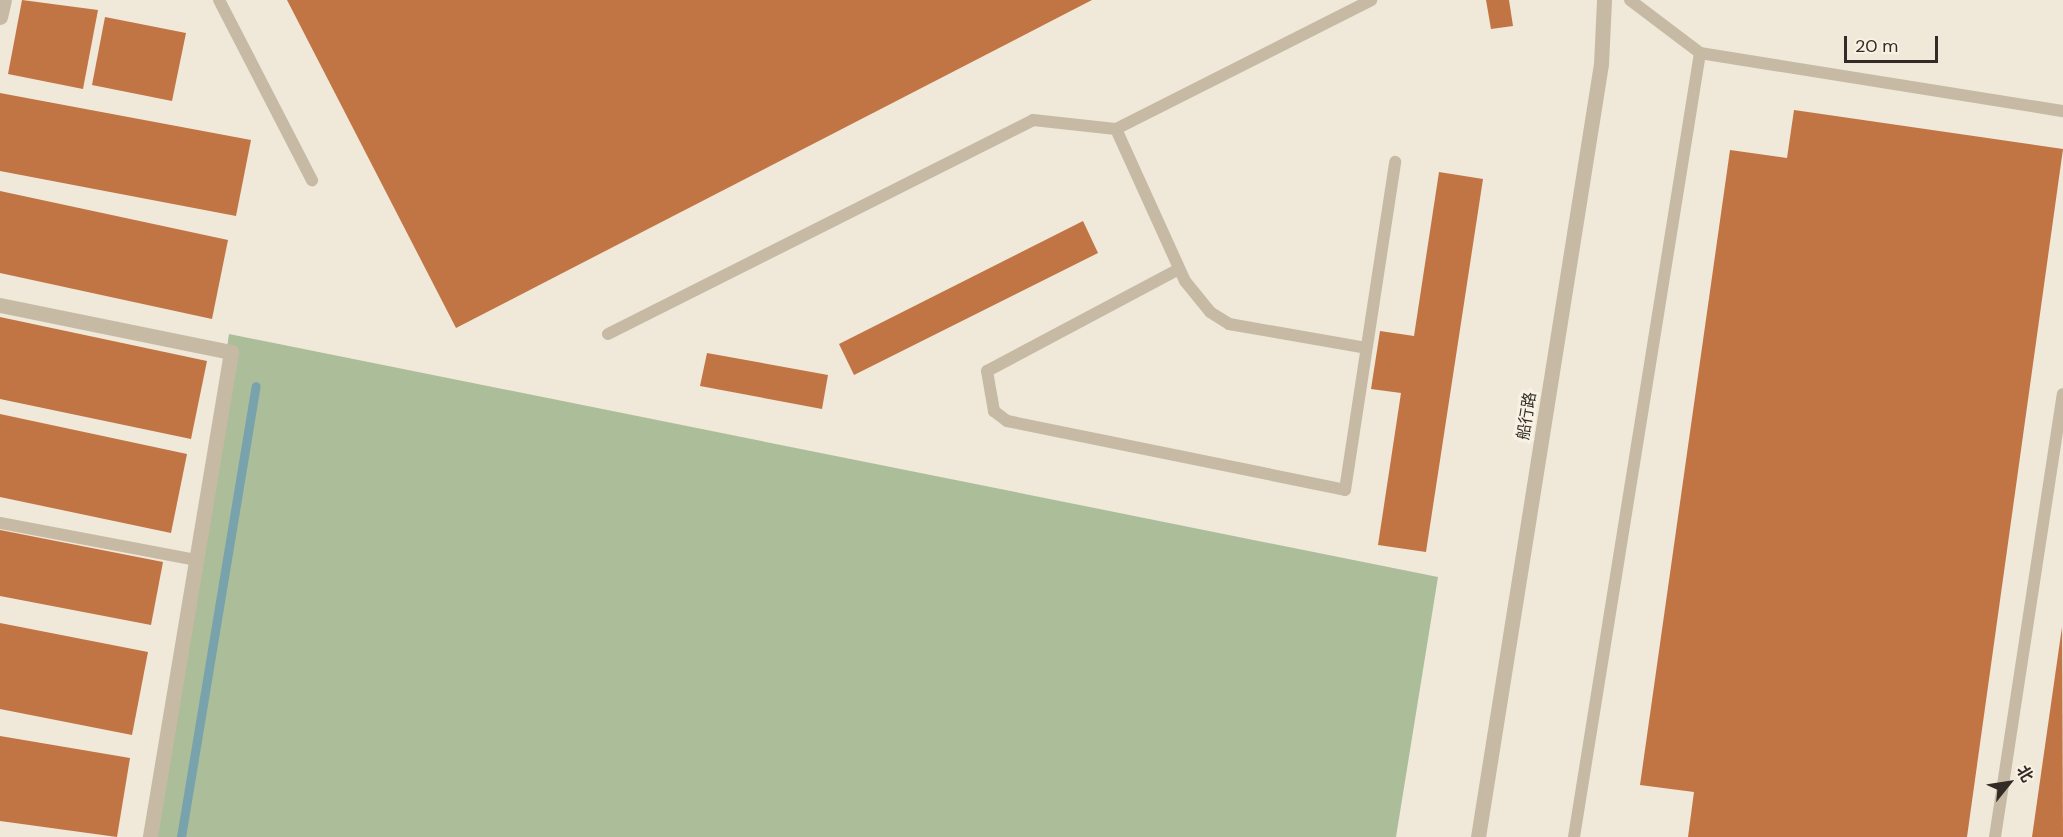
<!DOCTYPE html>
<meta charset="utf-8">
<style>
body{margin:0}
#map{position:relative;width:2063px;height:837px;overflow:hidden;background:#f0e8d8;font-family:"DM Sans","Noto Sans SC",sans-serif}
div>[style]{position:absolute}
.green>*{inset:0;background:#acbe99}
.stream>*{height:9px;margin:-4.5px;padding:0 4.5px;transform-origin:4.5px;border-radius:4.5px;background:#78a2ac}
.building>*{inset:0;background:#c27544}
.lane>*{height:12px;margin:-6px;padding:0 6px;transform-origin:6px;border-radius:6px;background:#c7baa5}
.street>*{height:15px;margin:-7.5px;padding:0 7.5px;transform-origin:7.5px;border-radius:7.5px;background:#c7baa5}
span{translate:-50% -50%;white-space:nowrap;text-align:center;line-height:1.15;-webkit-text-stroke:6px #f8f2e4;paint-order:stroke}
.street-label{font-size:16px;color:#332c26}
.north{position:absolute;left:1979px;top:753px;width:60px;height:60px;-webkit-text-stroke:4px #f8f2e4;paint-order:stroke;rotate:60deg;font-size:16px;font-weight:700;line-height:24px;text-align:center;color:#332c26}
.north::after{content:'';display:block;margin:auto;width:21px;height:27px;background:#332c26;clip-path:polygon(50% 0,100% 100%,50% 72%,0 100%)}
.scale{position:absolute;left:1844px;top:36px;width:94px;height:27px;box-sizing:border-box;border:3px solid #332c26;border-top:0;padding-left:8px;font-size:18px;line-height:21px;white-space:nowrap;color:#332c26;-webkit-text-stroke:4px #f8f2e4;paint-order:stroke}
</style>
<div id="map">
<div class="green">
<i style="clip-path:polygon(229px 334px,1438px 577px,1396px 837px,149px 837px,196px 560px)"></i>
</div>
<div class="stream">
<i style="left:181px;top:837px;width:457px;rotate:-80.6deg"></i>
</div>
<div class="building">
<i style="clip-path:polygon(22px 0,98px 10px,83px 89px,8px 74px)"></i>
<i style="clip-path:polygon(287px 0,1092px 0,456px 328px)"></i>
<i style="clip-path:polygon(1486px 0,1509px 0,1513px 26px,1491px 29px)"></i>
<i style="clip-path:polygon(105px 17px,186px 33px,172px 101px,92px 85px)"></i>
<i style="clip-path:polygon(0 93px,251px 140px,236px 216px,0 171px)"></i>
<i style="clip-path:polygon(1794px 110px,2063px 149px,1967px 837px,1688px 837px,1694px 792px,1640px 785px,1730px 150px,1787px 158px)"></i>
<i style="clip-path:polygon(1439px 172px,1483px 179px,1426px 552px,1378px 545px,1401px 393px,1371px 389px,1380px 331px,1414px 336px)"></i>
<i style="clip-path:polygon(0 191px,228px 240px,212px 319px,0 273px)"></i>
<i style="clip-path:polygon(1083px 221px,1098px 253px,854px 375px,839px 344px)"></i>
<i style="clip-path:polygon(0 317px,207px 361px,191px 439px,0 399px)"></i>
<i style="clip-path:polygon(707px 353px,828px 375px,822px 409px,700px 386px)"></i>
<i style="clip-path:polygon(0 414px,187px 454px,171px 533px,0 497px)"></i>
<i style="clip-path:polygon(0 530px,163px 562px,151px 625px,0 596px)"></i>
<i style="clip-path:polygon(0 623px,148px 652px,132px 735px,0 709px)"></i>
<i style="clip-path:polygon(2062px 627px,2063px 837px,2032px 837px)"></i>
<i style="clip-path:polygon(0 736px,130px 758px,117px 837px,0 821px)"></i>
</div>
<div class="lane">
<i style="left:219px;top:0;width:203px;rotate:62.7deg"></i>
<i style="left:1630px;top:0;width:88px;rotate:37.1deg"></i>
<i style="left:1700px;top:53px;width:368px;rotate:9.1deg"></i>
<i style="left:1116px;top:129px;width:167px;rotate:65.6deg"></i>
<i style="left:1185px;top:281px;width:40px;rotate:51deg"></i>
<i style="left:1210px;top:312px;width:22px;rotate:32deg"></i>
<i style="left:1229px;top:324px;width:139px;rotate:9.9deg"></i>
<i style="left:1179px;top:269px;width:217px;rotate:152deg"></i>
<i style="left:987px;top:371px;width:41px;rotate:80.1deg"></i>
<i style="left:994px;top:411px;width:16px;rotate:38deg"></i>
<i style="left:1007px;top:421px;width:345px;rotate:11.5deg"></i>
<i style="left:1345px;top:490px;width:332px;rotate:-81.3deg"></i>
<i style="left:608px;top:334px;width:476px;rotate:-26.7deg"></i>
<i style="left:1033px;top:120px;width:83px;rotate:6.2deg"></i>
<i style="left:1116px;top:129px;width:286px;rotate:-26.8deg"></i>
<i style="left:0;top:523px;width:199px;rotate:10.7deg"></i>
<i style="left:1574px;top:837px;width:794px;rotate:-80.87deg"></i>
<i style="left:1995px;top:837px;width:448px;rotate:-81.3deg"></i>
</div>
<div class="street">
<i style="left:0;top:17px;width:17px;rotate:-77deg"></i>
<i style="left:0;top:305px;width:236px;rotate:11.5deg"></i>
<i style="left:231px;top:352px;width:492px;rotate:99.5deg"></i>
<i style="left:1478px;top:837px;width:783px;rotate:-80.96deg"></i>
<i style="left:1601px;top:64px;width:64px;rotate:-87.3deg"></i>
</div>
<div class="street-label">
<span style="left:1527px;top:416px;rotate:-81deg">船行路</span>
</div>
<div class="north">北</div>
<div class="scale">20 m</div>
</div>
